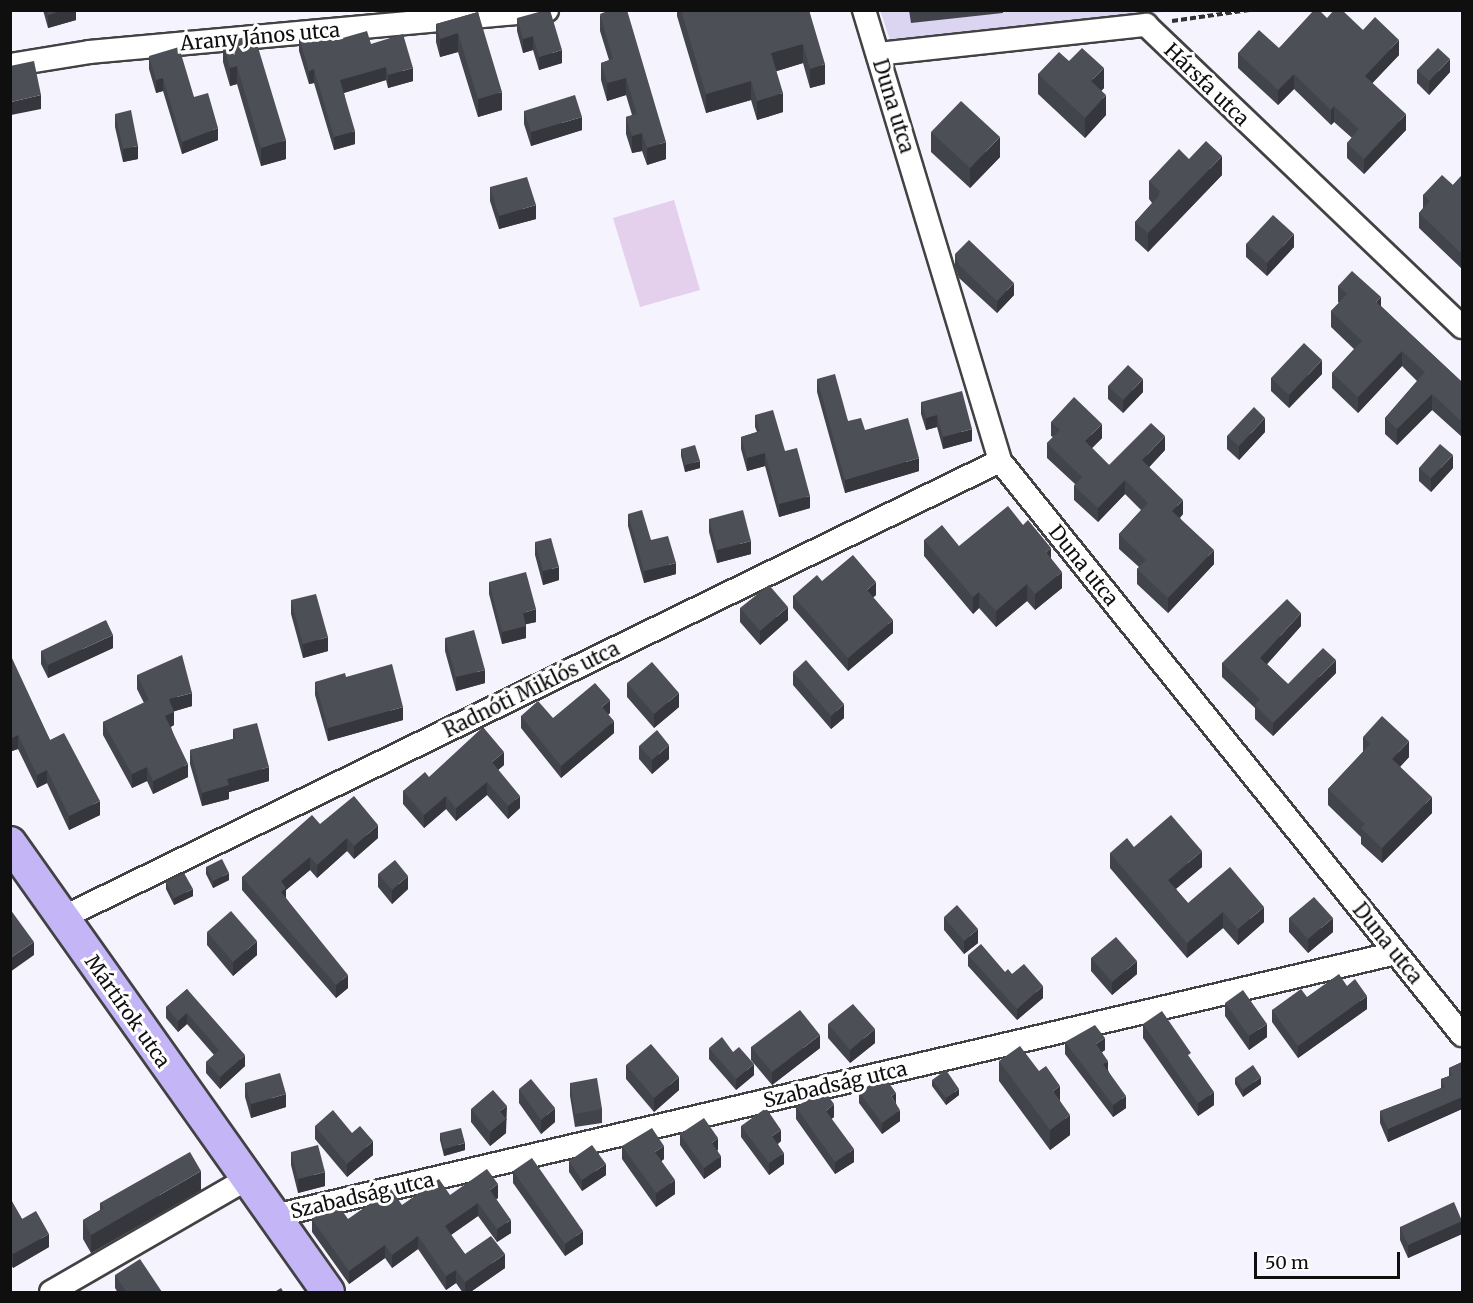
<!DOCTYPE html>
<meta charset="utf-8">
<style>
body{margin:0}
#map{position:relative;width:1473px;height:1303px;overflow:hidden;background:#f4f3fe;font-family:Merriweather,serif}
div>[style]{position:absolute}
.farmland>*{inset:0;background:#dcd5f1}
.pitch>*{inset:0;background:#e4d0ed}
.path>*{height:4px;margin-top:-2px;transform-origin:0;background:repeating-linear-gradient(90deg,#313131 0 6px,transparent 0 9px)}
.roads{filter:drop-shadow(2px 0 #424242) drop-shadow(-2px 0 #424242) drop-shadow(0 2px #424242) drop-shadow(0 -2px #424242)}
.minor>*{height:22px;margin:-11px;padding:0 11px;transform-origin:11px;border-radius:11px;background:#fff}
.secondary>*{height:32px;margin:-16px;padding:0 16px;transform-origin:16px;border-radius:16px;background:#c4b5f6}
.wall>*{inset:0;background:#42444b}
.shaded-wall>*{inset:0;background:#36373d}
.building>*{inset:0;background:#4d4f57}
span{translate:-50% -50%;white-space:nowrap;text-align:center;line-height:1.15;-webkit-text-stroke:6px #fff;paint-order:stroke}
.street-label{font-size:20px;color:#0f0f0f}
.frame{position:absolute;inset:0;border:12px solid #0f0f0f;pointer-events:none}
.scale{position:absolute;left:1254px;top:1252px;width:146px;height:27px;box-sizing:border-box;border:3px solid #0f0f0f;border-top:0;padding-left:8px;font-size:18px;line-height:21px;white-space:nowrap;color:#0f0f0f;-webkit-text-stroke:4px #fff;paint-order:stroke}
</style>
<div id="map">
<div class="farmland">
<i style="clip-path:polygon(880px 10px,1173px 11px,890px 40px)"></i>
</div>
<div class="pitch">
<i style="clip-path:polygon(674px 200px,700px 290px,640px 307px,613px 218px)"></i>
</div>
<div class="path">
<i style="left:1172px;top:21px;width:78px;rotate:-8.1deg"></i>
</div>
<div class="roads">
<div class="minor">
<i style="left:864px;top:10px;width:471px;rotate:73.2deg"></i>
<i style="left:1000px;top:461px;width:737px;rotate:51.17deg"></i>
<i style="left:878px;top:54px;width:270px;rotate:-6.2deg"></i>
<i style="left:1146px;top:25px;width:437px;rotate:43.7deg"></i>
<i style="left:10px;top:65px;width:80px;rotate:-9.3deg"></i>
<i style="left:89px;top:52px;width:460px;rotate:-5.2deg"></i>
<i style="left:62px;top:918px;width:1043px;rotate:-25.98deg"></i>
<i style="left:274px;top:1216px;width:1152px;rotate:-13.19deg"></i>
<i style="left:51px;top:1292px;width:226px;rotate:-30deg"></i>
</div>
<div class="secondary">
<i style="left:10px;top:843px;width:550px;rotate:54.69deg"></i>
</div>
</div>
<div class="wall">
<i style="clip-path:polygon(43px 10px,76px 10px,76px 20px,48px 28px)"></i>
<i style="clip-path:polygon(677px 10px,809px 10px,825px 84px,810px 88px,803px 63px,776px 71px,783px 112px,757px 120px,751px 100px,706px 113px,677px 16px)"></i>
<i style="clip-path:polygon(909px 10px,1003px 10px,1003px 13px,911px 23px)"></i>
<i style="clip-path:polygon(478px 12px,502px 110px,478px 117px,458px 52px,440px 57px,436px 42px,436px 24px)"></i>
<i style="clip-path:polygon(600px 14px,666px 159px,647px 165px,642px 151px,632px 153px,626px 134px,626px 117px,632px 115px,626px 95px,607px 101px,601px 80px,601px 63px,609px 60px,600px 31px)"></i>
<i style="clip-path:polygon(517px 18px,562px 63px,539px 70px,533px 50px,523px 53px,517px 31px)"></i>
<i style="clip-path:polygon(1327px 18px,1363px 30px,1399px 55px,1372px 83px,1406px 130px,1364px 174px,1347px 158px,1347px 143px,1352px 138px,1334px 122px,1331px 125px,1294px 89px,1278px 105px,1238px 68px,1238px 53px,1279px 48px)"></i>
<i style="clip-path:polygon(254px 34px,286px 159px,261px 166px,237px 84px,230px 86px,223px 62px,223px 44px)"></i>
<i style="clip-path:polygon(299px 38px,371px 44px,413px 81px,388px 88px,386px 80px,344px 93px,355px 144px,334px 150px,314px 83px,309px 84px,299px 51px)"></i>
<i style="clip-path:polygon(149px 56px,194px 97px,218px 140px,182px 154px,163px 91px,156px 93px,149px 69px)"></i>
<i style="clip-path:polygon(1069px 61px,1104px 88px,1101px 91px,1106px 115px,1085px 138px,1038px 94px,1038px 74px)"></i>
<i style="clip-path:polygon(1417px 70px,1450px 72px,1429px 95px,1417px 83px)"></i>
<i style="clip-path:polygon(524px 111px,582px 130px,531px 146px,524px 124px)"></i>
<i style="clip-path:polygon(115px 114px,138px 159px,123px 162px,115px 127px)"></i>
<i style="clip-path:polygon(931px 132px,1000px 157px,970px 188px,931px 152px)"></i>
<i style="clip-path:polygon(1189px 159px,1222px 175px,1148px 252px,1135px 240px,1135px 222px,1152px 203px,1149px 199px,1149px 181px)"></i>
<i style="clip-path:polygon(1462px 175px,1462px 269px,1419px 228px,1419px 213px,1423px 208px,1423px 195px,1453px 185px)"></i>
<i style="clip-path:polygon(490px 187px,536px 219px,499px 229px,490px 201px)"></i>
<i style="clip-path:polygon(1246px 244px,1294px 247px,1267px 276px,1246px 257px)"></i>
<i style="clip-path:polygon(955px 254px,1014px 295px,997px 313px,959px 278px,955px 266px)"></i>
<i style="clip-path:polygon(1338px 286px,1381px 306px,1462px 382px,1462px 437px,1432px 410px,1397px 445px,1385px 434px,1385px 418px,1417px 381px,1402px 366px,1358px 413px,1332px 388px,1332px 373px,1354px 349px,1331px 327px,1331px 311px,1339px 303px,1338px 302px)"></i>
<i style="clip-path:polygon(1322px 374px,1289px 408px,1271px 391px,1271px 378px)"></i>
<i style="clip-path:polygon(817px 379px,848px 421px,919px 471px,845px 493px,817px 392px)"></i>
<i style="clip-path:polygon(1108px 386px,1143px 392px,1123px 413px,1108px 399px)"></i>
<i style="clip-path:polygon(921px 402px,972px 441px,943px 449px,937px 427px,926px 430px,921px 414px)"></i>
<i style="clip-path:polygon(755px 415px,785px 451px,810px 508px,779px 517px,765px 466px,747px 471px,741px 449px,741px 437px,757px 432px,755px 427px)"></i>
<i style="clip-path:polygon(1051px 422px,1102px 438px,1092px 448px,1109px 465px,1165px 450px,1149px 467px,1183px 514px,1180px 518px,1214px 564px,1168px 613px,1137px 584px,1137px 569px,1139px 567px,1119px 549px,1119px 534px,1141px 510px,1125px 494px,1098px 522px,1074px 500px,1074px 486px,1075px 484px,1047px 458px,1047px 443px,1053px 437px,1051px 436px)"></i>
<i style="clip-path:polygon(1265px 432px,1239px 460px,1227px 449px,1227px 436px)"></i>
<i style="clip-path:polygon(681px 449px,700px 468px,685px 472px,681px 456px)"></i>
<i style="clip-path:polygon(1419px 468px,1453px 468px,1431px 492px,1419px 481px)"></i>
<i style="clip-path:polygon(628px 514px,651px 540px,676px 574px,644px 583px,628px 526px)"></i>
<i style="clip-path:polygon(709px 519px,751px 554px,717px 563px,709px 532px)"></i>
<i style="clip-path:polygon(924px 540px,959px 546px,1051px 559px,1062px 588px,1035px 610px,1027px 601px,996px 627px,979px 608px,973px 614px,924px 556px)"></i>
<i style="clip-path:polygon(535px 542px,559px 580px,543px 585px,535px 555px)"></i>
<i style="clip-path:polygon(822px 581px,876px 595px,873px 597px,893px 633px,848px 671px,793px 608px,793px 596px)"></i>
<i style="clip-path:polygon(489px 582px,536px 622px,526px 624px,526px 638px,502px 644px,489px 594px)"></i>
<i style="clip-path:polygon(291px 600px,328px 651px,303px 658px,291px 614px)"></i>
<i style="clip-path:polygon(740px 608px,788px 620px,760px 645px,740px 622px)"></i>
<i style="clip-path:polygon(1301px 626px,1267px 664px,1288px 684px,1336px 673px,1273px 736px,1255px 719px,1255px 708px,1222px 677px,1222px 663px)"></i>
<i style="clip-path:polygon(445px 638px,485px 683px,456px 691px,445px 651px)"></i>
<i style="clip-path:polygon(113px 648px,48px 678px,41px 664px,41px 651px)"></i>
<i style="clip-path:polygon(10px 657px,50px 740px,100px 815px,69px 830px,47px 783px,37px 788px,18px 749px,12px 751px,10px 747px)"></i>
<i style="clip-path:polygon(793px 672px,844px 718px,831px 729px,793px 685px)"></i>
<i style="clip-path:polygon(137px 675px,192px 706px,174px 711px,174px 725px,171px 727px,188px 777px,153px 794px,147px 781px,132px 788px,103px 735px,103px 722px,144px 703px,137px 689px)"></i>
<i style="clip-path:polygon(346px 677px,403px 720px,328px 741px,315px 695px,315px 682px)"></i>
<i style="clip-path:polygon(627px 683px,679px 707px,654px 728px,627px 697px)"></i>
<i style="clip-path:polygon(610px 713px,608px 714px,614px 733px,561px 778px,521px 728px,521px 716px,553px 718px)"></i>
<i style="clip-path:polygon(233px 729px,269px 781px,229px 792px,229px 799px,202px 806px,190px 764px,190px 750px,233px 739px)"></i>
<i style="clip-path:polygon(1363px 737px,1409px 757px,1400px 767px,1432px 813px,1382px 863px,1361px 844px,1361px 837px,1328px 805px,1328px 789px,1363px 752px)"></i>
<i style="clip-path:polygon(639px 746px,669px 759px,652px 774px,639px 759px)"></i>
<i style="clip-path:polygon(504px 765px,498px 770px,520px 808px,508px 819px,487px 795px,456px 821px,446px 809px,424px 828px,403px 804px,403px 791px,429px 777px)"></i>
<i style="clip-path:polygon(320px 824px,378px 838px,354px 859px,347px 851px,317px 878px,310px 870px,286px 890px,286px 898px,348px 988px,336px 998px,242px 890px,242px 877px)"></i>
<i style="clip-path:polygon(1134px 847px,1202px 867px,1176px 889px,1188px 903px,1264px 922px,1238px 945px,1223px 928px,1187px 958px,1110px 868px,1110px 853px)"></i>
<i style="clip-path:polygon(206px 867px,229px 880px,213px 888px,206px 874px)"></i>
<i style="clip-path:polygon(378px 874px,408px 889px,392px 904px,378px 887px)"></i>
<i style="clip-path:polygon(166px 882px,193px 896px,174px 905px,166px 889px)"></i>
<i style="clip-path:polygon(944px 917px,978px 943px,964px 954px,944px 930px)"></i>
<i style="clip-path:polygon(1289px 918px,1333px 932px,1308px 953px,1289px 932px)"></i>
<i style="clip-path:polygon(207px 932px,257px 955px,233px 976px,207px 945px)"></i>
<i style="clip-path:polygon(968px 955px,1005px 972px,1012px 974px,1043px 998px,1017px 1020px,968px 966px)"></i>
<i style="clip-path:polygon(1091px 958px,1137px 974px,1112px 995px,1091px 971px)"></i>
<i style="clip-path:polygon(1347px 986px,1367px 1009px,1298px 1058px,1272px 1022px,1272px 1010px,1307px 997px)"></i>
<i style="clip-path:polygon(187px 989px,245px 1066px,220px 1089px,206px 1073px,206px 1062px,214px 1055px,187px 1024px,178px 1032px,166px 1018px,166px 1007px)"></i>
<i style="clip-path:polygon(1225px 1003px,1267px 1037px,1249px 1050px,1225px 1016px)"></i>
<i style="clip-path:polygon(828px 1024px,875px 1043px,850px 1063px,828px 1038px)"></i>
<i style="clip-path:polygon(1143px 1024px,1191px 1060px,1214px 1105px,1198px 1116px,1143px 1038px)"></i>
<i style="clip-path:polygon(1065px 1042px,1105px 1050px,1102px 1052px,1108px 1070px,1126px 1108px,1113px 1117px,1065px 1054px)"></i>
<i style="clip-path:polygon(751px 1047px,820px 1048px,772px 1085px,751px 1060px)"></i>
<i style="clip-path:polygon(709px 1048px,754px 1075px,736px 1090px,709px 1059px)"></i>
<i style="clip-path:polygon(999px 1061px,1060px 1101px,1070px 1135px,1050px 1150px,999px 1081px)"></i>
<i style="clip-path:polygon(1462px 1062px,1462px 1109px,1388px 1142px,1380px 1123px,1380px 1111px,1441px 1088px,1441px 1079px,1449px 1076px,1449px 1068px)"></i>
<i style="clip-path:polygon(626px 1065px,679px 1090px,654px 1112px,626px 1079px)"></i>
<i style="clip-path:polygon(1235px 1078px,1261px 1084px,1243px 1097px,1235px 1084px)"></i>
<i style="clip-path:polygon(932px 1080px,959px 1095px,946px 1105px,932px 1086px)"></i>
<i style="clip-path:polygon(245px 1083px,286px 1107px,251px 1118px,245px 1097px)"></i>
<i style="clip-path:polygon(570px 1083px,602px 1109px,602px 1123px,575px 1127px,570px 1096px)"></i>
<i style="clip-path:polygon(519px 1089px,555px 1122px,541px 1134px,519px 1103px)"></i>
<i style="clip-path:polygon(859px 1092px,896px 1103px,900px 1121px,882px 1134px,859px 1103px)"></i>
<i style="clip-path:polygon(796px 1107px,834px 1117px,831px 1119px,854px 1162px,835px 1174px,796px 1119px)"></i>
<i style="clip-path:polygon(471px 1109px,507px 1119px,506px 1120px,506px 1133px,490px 1146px,471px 1122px)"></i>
<i style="clip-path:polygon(315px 1126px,352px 1133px,373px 1155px,347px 1177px,315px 1139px)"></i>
<i style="clip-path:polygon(741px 1126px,781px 1141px,778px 1144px,784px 1164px,769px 1175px,741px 1137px)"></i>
<i style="clip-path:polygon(440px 1133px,465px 1150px,444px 1156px,440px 1140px)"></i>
<i style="clip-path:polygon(680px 1134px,718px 1150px,717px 1150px,721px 1167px,704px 1179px,680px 1145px)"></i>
<i style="clip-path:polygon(622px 1146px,664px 1159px,661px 1161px,675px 1194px,656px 1207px,622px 1159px)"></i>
<i style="clip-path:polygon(291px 1152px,325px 1186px,298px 1193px,291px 1165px)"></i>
<i style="clip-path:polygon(569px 1161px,606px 1175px,582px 1191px,569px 1172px)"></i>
<i style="clip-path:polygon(513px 1171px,583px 1244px,565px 1256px,513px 1183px)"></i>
<i style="clip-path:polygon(201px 1190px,91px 1253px,83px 1239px,83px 1220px,100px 1210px,100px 1203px)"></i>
<i style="clip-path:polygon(450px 1195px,498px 1198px,496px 1199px,511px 1233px,497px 1242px,478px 1216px,451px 1235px,465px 1254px,505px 1268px,469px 1293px,463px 1293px,456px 1283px,446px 1290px,418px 1249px,392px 1268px,385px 1258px,349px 1284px,312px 1232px,312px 1219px,348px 1219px,402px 1205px)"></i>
<i style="clip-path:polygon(10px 1198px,22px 1219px,49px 1247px,13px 1268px,10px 1263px)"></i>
<i style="clip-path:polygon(1462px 1220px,1462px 1234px,1408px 1258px,1400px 1240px,1400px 1227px)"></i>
<i style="clip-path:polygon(115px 1275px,162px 1293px,118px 1293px,115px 1288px)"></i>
</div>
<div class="shaded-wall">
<i style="clip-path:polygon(63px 10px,76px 10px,76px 20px,48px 28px,48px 15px)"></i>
<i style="clip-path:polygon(458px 33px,458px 52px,440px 57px,440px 39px)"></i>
<i style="clip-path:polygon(533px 36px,533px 50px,523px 53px,523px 39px)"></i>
<i style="clip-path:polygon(1399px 40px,1399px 55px,1365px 91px,1365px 76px)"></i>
<i style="clip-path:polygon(803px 44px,803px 63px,771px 73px,771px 53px)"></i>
<i style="clip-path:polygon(562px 50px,562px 63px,539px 70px,539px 57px)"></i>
<i style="clip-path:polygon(1450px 59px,1450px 72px,1429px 95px,1429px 81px)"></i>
<i style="clip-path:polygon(825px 64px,825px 84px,810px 88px,810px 69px)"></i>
<i style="clip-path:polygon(237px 66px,237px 84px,230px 86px,230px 68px)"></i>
<i style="clip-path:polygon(386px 67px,386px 80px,340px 94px,340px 80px)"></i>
<i style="clip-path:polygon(413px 68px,413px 81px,388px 88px,388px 75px)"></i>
<i style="clip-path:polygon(1104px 68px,1104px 88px,1091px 101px,1091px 81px)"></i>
<i style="clip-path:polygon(314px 69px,314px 83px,309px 84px,309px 71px)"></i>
<i style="clip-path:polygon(1294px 74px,1294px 89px,1278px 105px,1278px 90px)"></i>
<i style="clip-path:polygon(163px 78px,163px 91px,156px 93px,156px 80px)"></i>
<i style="clip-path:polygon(626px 78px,626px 95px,607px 101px,607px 83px)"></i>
<i style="clip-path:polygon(751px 81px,751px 100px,706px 113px,706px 94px)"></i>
<i style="clip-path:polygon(502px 92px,502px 110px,478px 117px,478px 99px)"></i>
<i style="clip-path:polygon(783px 93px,783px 112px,757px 120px,757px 101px)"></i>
<i style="clip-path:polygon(41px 95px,41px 109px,11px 115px,11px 102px)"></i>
<i style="clip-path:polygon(1106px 95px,1106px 115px,1085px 138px,1085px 118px)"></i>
<i style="clip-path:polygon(1334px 106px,1334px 122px,1331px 125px,1331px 110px)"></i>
<i style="clip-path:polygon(1406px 114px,1406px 130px,1364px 174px,1364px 159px)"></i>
<i style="clip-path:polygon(582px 117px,582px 130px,531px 146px,531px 132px)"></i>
<i style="clip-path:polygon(218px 128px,218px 140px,182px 154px,182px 142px)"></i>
<i style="clip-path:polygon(355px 131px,355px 144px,334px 150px,334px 137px)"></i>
<i style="clip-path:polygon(642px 133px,642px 151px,632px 153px,632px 136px)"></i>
<i style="clip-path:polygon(1000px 137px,1000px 157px,970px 188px,970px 168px)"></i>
<i style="clip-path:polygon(286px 140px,286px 159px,261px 166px,261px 148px)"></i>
<i style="clip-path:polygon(666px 142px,666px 159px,647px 165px,647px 148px)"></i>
<i style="clip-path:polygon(138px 146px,138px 159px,123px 162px,123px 149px)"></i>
<i style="clip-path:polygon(1222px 156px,1222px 175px,1148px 252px,1148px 233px)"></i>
<i style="clip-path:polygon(536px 205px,536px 219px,499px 229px,499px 216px)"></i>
<i style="clip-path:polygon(1294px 234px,1294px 247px,1267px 276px,1267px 263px)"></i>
<i style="clip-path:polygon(1014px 283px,1014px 295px,997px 313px,997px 301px)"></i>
<i style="clip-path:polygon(1381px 297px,1381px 313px,1376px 302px)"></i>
<i style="clip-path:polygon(1402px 351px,1402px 366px,1358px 413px,1358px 397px)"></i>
<i style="clip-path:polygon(1322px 360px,1322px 374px,1289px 408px,1289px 395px)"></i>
<i style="clip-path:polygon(1143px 379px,1143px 392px,1123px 413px,1123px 400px)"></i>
<i style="clip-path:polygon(1432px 394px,1432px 410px,1397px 445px,1397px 429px)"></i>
<i style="clip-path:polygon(937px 415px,937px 427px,926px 430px,926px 418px)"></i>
<i style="clip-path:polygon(1265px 418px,1265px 432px,1239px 460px,1239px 446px)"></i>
<i style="clip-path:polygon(1102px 424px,1102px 438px,1085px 455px,1085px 441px)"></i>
<i style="clip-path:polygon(972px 429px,972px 441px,943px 449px,943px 437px)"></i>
<i style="clip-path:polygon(1165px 436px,1165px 450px,1142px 475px,1142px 460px)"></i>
<i style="clip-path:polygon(765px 453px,765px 466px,747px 471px,747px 458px)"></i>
<i style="clip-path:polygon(1453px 455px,1453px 468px,1431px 492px,1431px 478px)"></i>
<i style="clip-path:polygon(919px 458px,919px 471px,845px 493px,845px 480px)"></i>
<i style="clip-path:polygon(700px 461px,700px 468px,685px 472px,685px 465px)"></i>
<i style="clip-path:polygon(1125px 480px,1125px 494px,1098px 522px,1098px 508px)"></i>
<i style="clip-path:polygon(810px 496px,810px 508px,779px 517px,779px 504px)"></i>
<i style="clip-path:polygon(1183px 500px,1183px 514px,1172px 525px,1172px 511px)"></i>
<i style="clip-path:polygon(751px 541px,751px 554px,717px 563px,717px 550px)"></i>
<i style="clip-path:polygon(1051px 548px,1051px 565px,1046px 552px)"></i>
<i style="clip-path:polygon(1214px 550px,1214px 564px,1168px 613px,1168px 598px)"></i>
<i style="clip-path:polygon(676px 563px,676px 574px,644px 583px,644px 571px)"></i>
<i style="clip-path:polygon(559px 567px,559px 580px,543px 585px,543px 571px)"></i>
<i style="clip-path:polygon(1062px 572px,1062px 588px,1035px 610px,1035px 594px)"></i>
<i style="clip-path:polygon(876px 582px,876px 595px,867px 603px,867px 590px)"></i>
<i style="clip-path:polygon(1027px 584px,1027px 601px,996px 627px,996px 611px)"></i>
<i style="clip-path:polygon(979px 592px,979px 608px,973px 614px,973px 597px)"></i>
<i style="clip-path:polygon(788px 607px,788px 620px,760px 645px,760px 631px)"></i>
<i style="clip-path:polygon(536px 609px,536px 622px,523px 625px,523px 613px)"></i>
<i style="clip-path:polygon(1301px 613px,1301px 626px,1260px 672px,1260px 658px)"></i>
<i style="clip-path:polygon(893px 620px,893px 633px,848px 671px,848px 658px)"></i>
<i style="clip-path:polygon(526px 626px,526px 638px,502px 644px,502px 632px)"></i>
<i style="clip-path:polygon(113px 635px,113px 648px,48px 678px,48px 665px)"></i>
<i style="clip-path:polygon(328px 637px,328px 651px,303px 658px,303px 644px)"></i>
<i style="clip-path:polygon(1336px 660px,1336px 673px,1273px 736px,1273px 723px)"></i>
<i style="clip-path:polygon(485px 670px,485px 683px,456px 691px,456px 677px)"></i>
<i style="clip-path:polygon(192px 693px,192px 706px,169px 713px,169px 699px)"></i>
<i style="clip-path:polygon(679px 693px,679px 707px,654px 728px,654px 714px)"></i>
<i style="clip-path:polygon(610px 700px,610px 713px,602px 720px,602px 707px)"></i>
<i style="clip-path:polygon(844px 704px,844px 718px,831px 729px,831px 716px)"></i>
<i style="clip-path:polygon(403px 707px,403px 720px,328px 741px,328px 728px)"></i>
<i style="clip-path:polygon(174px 712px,174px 725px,165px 729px,165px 716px)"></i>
<i style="clip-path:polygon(614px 721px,614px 733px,561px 778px,561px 766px)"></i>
<i style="clip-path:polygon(18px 735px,18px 749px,12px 751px,12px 738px)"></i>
<i style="clip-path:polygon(1409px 741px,1409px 757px,1392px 775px,1392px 759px)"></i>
<i style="clip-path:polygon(669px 745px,669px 759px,652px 774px,652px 760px)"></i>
<i style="clip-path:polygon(504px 752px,504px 765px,492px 775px,492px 762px)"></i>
<i style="clip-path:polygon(188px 764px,188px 777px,153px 794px,153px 781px)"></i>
<i style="clip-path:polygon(147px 767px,147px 781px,132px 788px,132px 774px)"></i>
<i style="clip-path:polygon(269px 767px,269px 781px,229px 792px,229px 799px,202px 806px,202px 793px,227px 779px)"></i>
<i style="clip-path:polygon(47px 770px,47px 783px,37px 788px,37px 775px)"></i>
<i style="clip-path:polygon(487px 782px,487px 795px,456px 821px,456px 808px)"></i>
<i style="clip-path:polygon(446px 796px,446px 809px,424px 828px,424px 815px)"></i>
<i style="clip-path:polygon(520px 796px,520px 808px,508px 819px,508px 806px)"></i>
<i style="clip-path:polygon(1432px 797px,1432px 813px,1382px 863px,1382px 848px)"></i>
<i style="clip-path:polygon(100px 801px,100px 815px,69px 830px,69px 816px)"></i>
<i style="clip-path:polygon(378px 825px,378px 838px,354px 859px,354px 846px)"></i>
<i style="clip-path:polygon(347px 838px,347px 851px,317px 878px,317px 865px)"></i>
<i style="clip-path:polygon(1202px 851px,1202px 867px,1168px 895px,1168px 880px)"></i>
<i style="clip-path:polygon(310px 857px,310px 870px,286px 890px,286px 901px,281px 905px,281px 881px)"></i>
<i style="clip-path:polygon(229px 873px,229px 880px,213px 888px,213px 881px)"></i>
<i style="clip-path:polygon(408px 876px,408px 889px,392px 904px,392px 890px)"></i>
<i style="clip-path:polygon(193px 889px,193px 896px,174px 905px,174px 898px)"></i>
<i style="clip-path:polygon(1264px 907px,1264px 922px,1238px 945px,1238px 929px)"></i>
<i style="clip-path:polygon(1223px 912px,1223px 928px,1187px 958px,1187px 943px)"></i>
<i style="clip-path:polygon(1333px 918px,1333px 932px,1308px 953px,1308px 939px)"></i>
<i style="clip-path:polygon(978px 929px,978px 943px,964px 954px,964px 941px)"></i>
<i style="clip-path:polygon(257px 941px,257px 955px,233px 976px,233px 962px)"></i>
<i style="clip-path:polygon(34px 942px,34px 955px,10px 972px,10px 958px)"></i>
<i style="clip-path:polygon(1137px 961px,1137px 974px,1112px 995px,1112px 982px)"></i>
<i style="clip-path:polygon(348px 975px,348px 988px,336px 998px,336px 985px)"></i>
<i style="clip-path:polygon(1043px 986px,1043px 998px,1017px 1020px,1017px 1009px)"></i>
<i style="clip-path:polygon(1367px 996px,1367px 1009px,1298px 1058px,1298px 1046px)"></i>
<i style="clip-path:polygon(187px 1013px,187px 1024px,178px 1032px,178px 1021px)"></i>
<i style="clip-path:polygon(1267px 1024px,1267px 1037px,1249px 1050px,1249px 1036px)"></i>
<i style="clip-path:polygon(875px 1029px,875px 1043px,850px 1063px,850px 1050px)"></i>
<i style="clip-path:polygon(820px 1035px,820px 1048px,772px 1085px,772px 1072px)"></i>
<i style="clip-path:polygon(1105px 1038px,1105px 1050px,1096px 1056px,1096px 1044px)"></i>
<i style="clip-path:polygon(245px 1055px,245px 1066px,220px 1089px,220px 1077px)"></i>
<i style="clip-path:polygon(1108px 1061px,1108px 1073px,1103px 1064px)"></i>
<i style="clip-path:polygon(754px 1064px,754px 1075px,736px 1090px,736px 1079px)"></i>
<i style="clip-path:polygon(679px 1077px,679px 1090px,654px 1112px,654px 1098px)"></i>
<i style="clip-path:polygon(1261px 1077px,1261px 1084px,1243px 1097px,1243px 1090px)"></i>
<i style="clip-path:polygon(1060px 1086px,1060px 1106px,1053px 1091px)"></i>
<i style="clip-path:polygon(959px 1089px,959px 1095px,946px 1105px,946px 1098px)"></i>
<i style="clip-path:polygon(1214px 1092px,1214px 1105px,1198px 1116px,1198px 1103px)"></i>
<i style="clip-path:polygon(896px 1093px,896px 1104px,891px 1096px)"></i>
<i style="clip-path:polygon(286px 1094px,286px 1107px,251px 1118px,251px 1104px)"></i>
<i style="clip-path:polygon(1126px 1096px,1126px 1108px,1113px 1117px,1113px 1105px)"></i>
<i style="clip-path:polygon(1462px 1097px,1462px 1109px,1388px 1142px,1388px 1129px)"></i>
<i style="clip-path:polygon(834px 1104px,834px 1117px,826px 1123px,826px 1111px)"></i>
<i style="clip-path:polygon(507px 1106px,506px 1133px,490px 1146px,490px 1132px,500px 1111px)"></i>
<i style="clip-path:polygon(555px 1108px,555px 1122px,541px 1134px,541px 1120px)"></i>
<i style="clip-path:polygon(900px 1110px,900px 1121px,882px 1134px,882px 1123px)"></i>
<i style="clip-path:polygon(1070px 1115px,1070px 1135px,1050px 1150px,1050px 1130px)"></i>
<i style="clip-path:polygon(781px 1130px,781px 1141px,772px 1147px,772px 1136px)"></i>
<i style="clip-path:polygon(718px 1138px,718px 1150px,712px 1154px,712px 1143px)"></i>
<i style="clip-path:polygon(373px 1141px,373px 1155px,347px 1177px,347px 1164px)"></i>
<i style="clip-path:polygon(465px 1143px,465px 1150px,444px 1156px,444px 1149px)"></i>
<i style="clip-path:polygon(664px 1146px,664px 1159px,655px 1166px,655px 1152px)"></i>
<i style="clip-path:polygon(854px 1149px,854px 1162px,835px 1174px,835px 1162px)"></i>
<i style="clip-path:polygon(784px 1153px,784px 1164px,769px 1175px,769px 1163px)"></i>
<i style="clip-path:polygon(721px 1156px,721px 1167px,704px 1179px,704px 1168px)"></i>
<i style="clip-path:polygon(606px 1164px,606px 1175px,582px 1191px,582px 1180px)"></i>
<i style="clip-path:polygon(201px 1171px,201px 1190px,91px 1253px,91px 1235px)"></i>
<i style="clip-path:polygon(325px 1172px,325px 1186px,298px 1193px,298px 1179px)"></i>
<i style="clip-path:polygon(675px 1180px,675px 1194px,656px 1207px,656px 1193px)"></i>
<i style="clip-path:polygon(498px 1184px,498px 1198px,490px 1203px,490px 1190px)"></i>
<i style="clip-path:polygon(478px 1203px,478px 1216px,445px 1239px,445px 1226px)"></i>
<i style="clip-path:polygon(511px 1220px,511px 1233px,497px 1242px,497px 1229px)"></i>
<i style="clip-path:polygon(1462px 1221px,1462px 1234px,1408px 1258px,1408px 1245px)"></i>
<i style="clip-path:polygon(583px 1231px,583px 1244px,565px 1256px,565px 1244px)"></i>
<i style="clip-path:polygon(49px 1234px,49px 1247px,13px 1268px,13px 1254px)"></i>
<i style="clip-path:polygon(418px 1236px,418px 1249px,392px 1268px,392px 1255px)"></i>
<i style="clip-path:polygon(385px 1245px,385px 1258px,349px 1284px,349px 1271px)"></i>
<i style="clip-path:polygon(505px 1254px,505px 1268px,469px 1293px,465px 1293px,465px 1282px)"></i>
<i style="clip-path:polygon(456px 1270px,456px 1283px,446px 1290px,446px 1276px)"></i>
</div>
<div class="building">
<i style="clip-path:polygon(47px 10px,63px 10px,48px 15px)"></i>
<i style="clip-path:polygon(546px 10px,550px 10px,562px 50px,539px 57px,533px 36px,523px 39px,517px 18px)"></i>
<i style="clip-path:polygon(610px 10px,627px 10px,666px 142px,647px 148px,642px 133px,632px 136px,626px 117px,637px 114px,626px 78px,607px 83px,601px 63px,613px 59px,600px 14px)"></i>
<i style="clip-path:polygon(681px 10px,809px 10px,825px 64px,810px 69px,803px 44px,771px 53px,783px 93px,757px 101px,751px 81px,706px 94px)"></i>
<i style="clip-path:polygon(1314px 10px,1319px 10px,1327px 18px,1334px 10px,1342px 10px,1363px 30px,1375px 17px,1399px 40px,1365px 76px,1406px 114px,1364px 159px,1347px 143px,1359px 129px,1334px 106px,1331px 110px,1294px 74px,1278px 90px,1238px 53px,1259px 30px,1279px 48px)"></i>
<i style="clip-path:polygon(478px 12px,502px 92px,478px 99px,458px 33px,440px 39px,436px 24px)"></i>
<i style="clip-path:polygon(328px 30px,332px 41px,367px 31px,371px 44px,403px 34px,413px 68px,388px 75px,386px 67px,340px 80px,355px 131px,334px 137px,314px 69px,309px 71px,299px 38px)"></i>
<i style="clip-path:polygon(254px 34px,286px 140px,261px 148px,237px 66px,230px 68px,223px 44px)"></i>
<i style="clip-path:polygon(179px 47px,194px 97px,208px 93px,218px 128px,182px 142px,163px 78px,156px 80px,149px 56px)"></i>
<i style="clip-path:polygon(1082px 48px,1104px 68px,1091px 81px,1106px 95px,1085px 118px,1038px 74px,1059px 52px,1069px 61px)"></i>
<i style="clip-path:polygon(1438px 48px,1450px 59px,1429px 81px,1417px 70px)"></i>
<i style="clip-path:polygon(34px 61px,41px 95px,11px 102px,10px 66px)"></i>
<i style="clip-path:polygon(575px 95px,582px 117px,531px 132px,524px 111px)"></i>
<i style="clip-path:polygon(961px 101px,1000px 137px,970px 168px,931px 132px)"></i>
<i style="clip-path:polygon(131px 110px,138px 146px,123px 149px,115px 114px)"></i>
<i style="clip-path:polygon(1206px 141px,1222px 156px,1148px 233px,1135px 222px,1158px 197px,1160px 191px,1149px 181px,1179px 149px,1189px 159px)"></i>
<i style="clip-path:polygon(1442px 175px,1453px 185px,1462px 175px,1462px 254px,1419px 213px,1430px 201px,1423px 195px)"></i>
<i style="clip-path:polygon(527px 177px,536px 205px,499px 216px,490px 187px)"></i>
<i style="clip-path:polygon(1273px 215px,1294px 234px,1267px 263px,1246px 244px)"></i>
<i style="clip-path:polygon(969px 240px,1014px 283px,997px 301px,959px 265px,955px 254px)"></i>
<i style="clip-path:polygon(1352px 271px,1381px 297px,1376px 302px,1462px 382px,1462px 422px,1432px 394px,1397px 429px,1385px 418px,1425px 372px,1402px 351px,1358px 397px,1332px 373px,1362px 341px,1331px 311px,1347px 294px,1338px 286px)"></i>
<i style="clip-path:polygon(1304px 343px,1322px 360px,1289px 395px,1271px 378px)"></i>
<i style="clip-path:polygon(1128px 365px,1143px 379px,1123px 400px,1108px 386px)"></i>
<i style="clip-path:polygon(835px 374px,848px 421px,861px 418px,865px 430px,908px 418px,919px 458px,845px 480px,817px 379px)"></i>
<i style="clip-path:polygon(962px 391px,972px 429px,943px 437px,937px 415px,926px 418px,921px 402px)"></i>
<i style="clip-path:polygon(1074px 397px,1102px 424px,1085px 441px,1109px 465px,1151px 423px,1165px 436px,1142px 460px,1183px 500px,1172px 511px,1214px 550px,1168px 598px,1137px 569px,1146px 560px,1119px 534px,1148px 503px,1125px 480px,1098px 508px,1074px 486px,1082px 477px,1047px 443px,1060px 430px,1051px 422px)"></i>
<i style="clip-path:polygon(1254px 407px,1265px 418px,1239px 446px,1227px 436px)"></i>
<i style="clip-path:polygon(773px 410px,785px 451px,797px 448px,810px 496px,779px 504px,765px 453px,747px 458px,741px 437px,760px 431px,755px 415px)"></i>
<i style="clip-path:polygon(1440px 444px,1453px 455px,1431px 478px,1419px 468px)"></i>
<i style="clip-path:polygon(695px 445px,700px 461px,685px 465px,681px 449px)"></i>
<i style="clip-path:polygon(1008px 506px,1023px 525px,1028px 520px,1051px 548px,1046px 552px,1062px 572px,1035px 594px,1027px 584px,996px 611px,979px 592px,973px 597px,924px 540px,942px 525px,959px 546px)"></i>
<i style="clip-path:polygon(642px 510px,651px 540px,668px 536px,676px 563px,644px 571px,628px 514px)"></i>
<i style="clip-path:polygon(743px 510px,751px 541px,717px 550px,709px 519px)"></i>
<i style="clip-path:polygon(551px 538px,559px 567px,543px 571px,535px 542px)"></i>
<i style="clip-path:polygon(853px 555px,876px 582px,867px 590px,893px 620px,848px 658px,793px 596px,817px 575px,822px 581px)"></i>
<i style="clip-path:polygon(526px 572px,536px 609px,523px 613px,526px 626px,502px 632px,489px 582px)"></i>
<i style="clip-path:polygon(769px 585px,788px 607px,760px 631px,740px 608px)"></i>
<i style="clip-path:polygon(316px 594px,328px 637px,303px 644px,291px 600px)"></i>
<i style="clip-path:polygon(1287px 599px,1301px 613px,1260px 658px,1288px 684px,1323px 648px,1336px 660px,1273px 723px,1255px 705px,1260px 699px,1222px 663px)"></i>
<i style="clip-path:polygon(106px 620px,113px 635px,48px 665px,41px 651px)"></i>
<i style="clip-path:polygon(474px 630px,485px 670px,456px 677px,445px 638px)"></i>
<i style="clip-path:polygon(182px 655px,192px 693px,169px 699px,174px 712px,165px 716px,188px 764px,153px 781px,147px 767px,132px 774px,103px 722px,149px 700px,137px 675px)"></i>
<i style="clip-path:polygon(11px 656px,50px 740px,64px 733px,100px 801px,69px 816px,47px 770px,37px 775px,18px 735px,12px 738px,10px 734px,10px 657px)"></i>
<i style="clip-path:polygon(806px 660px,844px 704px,831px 716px,793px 672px)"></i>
<i style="clip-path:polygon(652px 662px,679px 693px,654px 714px,627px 683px)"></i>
<i style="clip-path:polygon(392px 664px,403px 707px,328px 728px,315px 682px,345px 673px,346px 677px)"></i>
<i style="clip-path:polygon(595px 683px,610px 700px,602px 707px,614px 721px,561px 766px,521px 716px,538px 701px,553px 718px)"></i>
<i style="clip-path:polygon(1382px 716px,1409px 741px,1392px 759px,1432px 797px,1382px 848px,1361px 828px,1365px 824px,1328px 789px,1370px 744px,1363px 737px)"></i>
<i style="clip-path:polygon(257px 723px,269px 767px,227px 779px,229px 785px,202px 793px,190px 750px,236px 738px,233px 729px)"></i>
<i style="clip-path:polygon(483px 727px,504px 752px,492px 762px,520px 796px,508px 806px,487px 782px,456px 808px,446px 796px,424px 815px,403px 791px,425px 772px,429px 777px)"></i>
<i style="clip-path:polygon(657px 730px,669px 745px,652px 760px,639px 746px)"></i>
<i style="clip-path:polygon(354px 796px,378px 825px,354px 846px,347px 838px,317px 865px,310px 857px,281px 881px,286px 888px,281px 892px,348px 975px,336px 985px,242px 877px,312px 815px,320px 824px)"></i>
<i style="clip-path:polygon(1171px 815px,1202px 851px,1168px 880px,1188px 903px,1230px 867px,1264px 907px,1238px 929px,1223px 912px,1187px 943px,1110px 853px,1127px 838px,1134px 847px)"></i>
<i style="clip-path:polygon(222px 859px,229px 873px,213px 881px,206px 867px)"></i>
<i style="clip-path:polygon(395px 860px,408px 876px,392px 890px,378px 874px)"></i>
<i style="clip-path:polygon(184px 873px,193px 889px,174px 898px,166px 882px)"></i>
<i style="clip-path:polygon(1314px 897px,1333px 918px,1308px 939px,1289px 918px)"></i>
<i style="clip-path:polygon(957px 905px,978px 929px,964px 941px,944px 917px)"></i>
<i style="clip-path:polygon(10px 909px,34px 942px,10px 958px)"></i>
<i style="clip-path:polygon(231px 911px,257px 941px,233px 962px,207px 932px)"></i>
<i style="clip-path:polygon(1116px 937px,1137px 961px,1112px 982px,1091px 958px)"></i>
<i style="clip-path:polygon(981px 944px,1005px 972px,1008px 969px,1012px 974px,1024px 964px,1043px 986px,1017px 1009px,968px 955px)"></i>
<i style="clip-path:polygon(1339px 974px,1347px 986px,1355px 979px,1367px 996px,1298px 1046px,1272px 1010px,1301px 989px,1307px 997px)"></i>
<i style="clip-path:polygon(187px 989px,245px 1055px,220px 1077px,206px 1062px,219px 1050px,187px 1013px,178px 1021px,166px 1007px)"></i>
<i style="clip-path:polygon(1243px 990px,1267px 1024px,1249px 1036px,1225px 1003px)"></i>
<i style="clip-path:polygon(853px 1004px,875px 1029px,850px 1050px,828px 1024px)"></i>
<i style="clip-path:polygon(800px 1010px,820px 1035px,772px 1072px,751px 1047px)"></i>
<i style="clip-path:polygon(1162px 1011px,1191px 1053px,1188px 1055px,1214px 1092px,1198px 1103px,1143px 1024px)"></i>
<i style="clip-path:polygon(1095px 1025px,1105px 1038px,1096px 1044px,1108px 1061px,1103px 1064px,1126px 1096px,1113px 1105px,1065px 1042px)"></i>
<i style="clip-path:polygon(722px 1037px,733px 1052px,739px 1047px,754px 1064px,736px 1079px,709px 1048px)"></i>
<i style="clip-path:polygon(651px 1044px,679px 1077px,654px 1098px,626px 1065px)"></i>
<i style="clip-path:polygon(1020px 1046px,1039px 1071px,1046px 1066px,1060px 1086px,1053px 1091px,1070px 1115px,1050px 1130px,999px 1061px)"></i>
<i style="clip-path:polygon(1462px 1062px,1462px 1097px,1388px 1129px,1380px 1111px,1445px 1087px,1441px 1079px,1452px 1075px,1449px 1068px)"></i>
<i style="clip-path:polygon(1253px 1065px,1261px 1077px,1243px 1090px,1235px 1078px)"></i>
<i style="clip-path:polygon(946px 1070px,959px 1089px,946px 1098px,932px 1080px)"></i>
<i style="clip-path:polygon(280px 1073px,286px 1094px,251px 1104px,245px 1083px)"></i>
<i style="clip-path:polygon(884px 1076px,896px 1093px,891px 1096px,900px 1110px,882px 1123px,859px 1092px)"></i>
<i style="clip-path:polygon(597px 1078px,602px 1109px,575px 1114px,570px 1083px)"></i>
<i style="clip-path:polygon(531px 1079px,555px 1108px,541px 1120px,519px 1089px)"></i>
<i style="clip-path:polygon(823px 1089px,834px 1104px,826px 1111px,854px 1149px,835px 1162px,796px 1107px)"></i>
<i style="clip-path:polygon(493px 1090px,507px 1106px,500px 1111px,506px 1119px,490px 1132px,471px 1109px)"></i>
<i style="clip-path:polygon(766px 1108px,781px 1130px,772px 1136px,784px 1153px,769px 1163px,741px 1126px)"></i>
<i style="clip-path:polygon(333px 1110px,352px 1133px,360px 1126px,373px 1141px,347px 1164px,315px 1126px)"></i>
<i style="clip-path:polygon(704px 1118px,718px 1138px,712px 1143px,721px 1156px,704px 1168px,680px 1134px)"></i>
<i style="clip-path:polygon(461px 1128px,465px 1143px,444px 1149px,440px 1133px)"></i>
<i style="clip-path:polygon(652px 1128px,664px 1146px,655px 1152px,675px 1180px,656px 1193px,622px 1146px)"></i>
<i style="clip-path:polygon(318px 1145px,325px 1172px,298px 1179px,291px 1152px)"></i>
<i style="clip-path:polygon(592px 1145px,606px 1164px,582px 1180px,569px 1161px)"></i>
<i style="clip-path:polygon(190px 1152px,201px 1171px,91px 1235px,83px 1220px,104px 1208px,100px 1203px)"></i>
<i style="clip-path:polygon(532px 1158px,583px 1231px,565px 1244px,513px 1171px)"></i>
<i style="clip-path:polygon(487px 1169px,498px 1184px,490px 1190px,511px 1220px,497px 1229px,478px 1203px,445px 1226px,465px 1254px,491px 1236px,505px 1254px,465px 1282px,456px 1270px,446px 1276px,418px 1236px,392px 1255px,385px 1245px,349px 1271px,312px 1219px,336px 1202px,348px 1219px,391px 1189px,402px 1205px,439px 1179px,450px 1195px)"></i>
<i style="clip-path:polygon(10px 1198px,22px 1219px,36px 1211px,49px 1234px,13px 1254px,10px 1250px)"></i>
<i style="clip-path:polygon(1454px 1202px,1462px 1221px,1408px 1245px,1400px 1227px)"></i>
<i style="clip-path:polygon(140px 1259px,162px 1292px,162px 1293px,127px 1293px,115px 1275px)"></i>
<i style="clip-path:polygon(281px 1288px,284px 1293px,273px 1293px)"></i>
</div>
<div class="street-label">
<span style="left:260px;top:36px;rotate:-5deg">Arany János utca</span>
<span style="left:1207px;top:84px;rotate:44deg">Hársfa utca</span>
<span style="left:894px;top:106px;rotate:73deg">Duna utca</span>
<span style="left:1084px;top:565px;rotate:51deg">Duna utca</span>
<span style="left:531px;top:689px;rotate:-26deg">Radnóti Miklós utca</span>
<span style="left:1388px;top:943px;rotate:51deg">Duna utca</span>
<span style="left:128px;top:1011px;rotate:55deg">Mártírok utca</span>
<span style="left:835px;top:1084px;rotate:-13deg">Szabadság utca</span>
<span style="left:362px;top:1195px;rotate:-13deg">Szabadság utca</span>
</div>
<div class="frame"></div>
<div class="scale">50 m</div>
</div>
